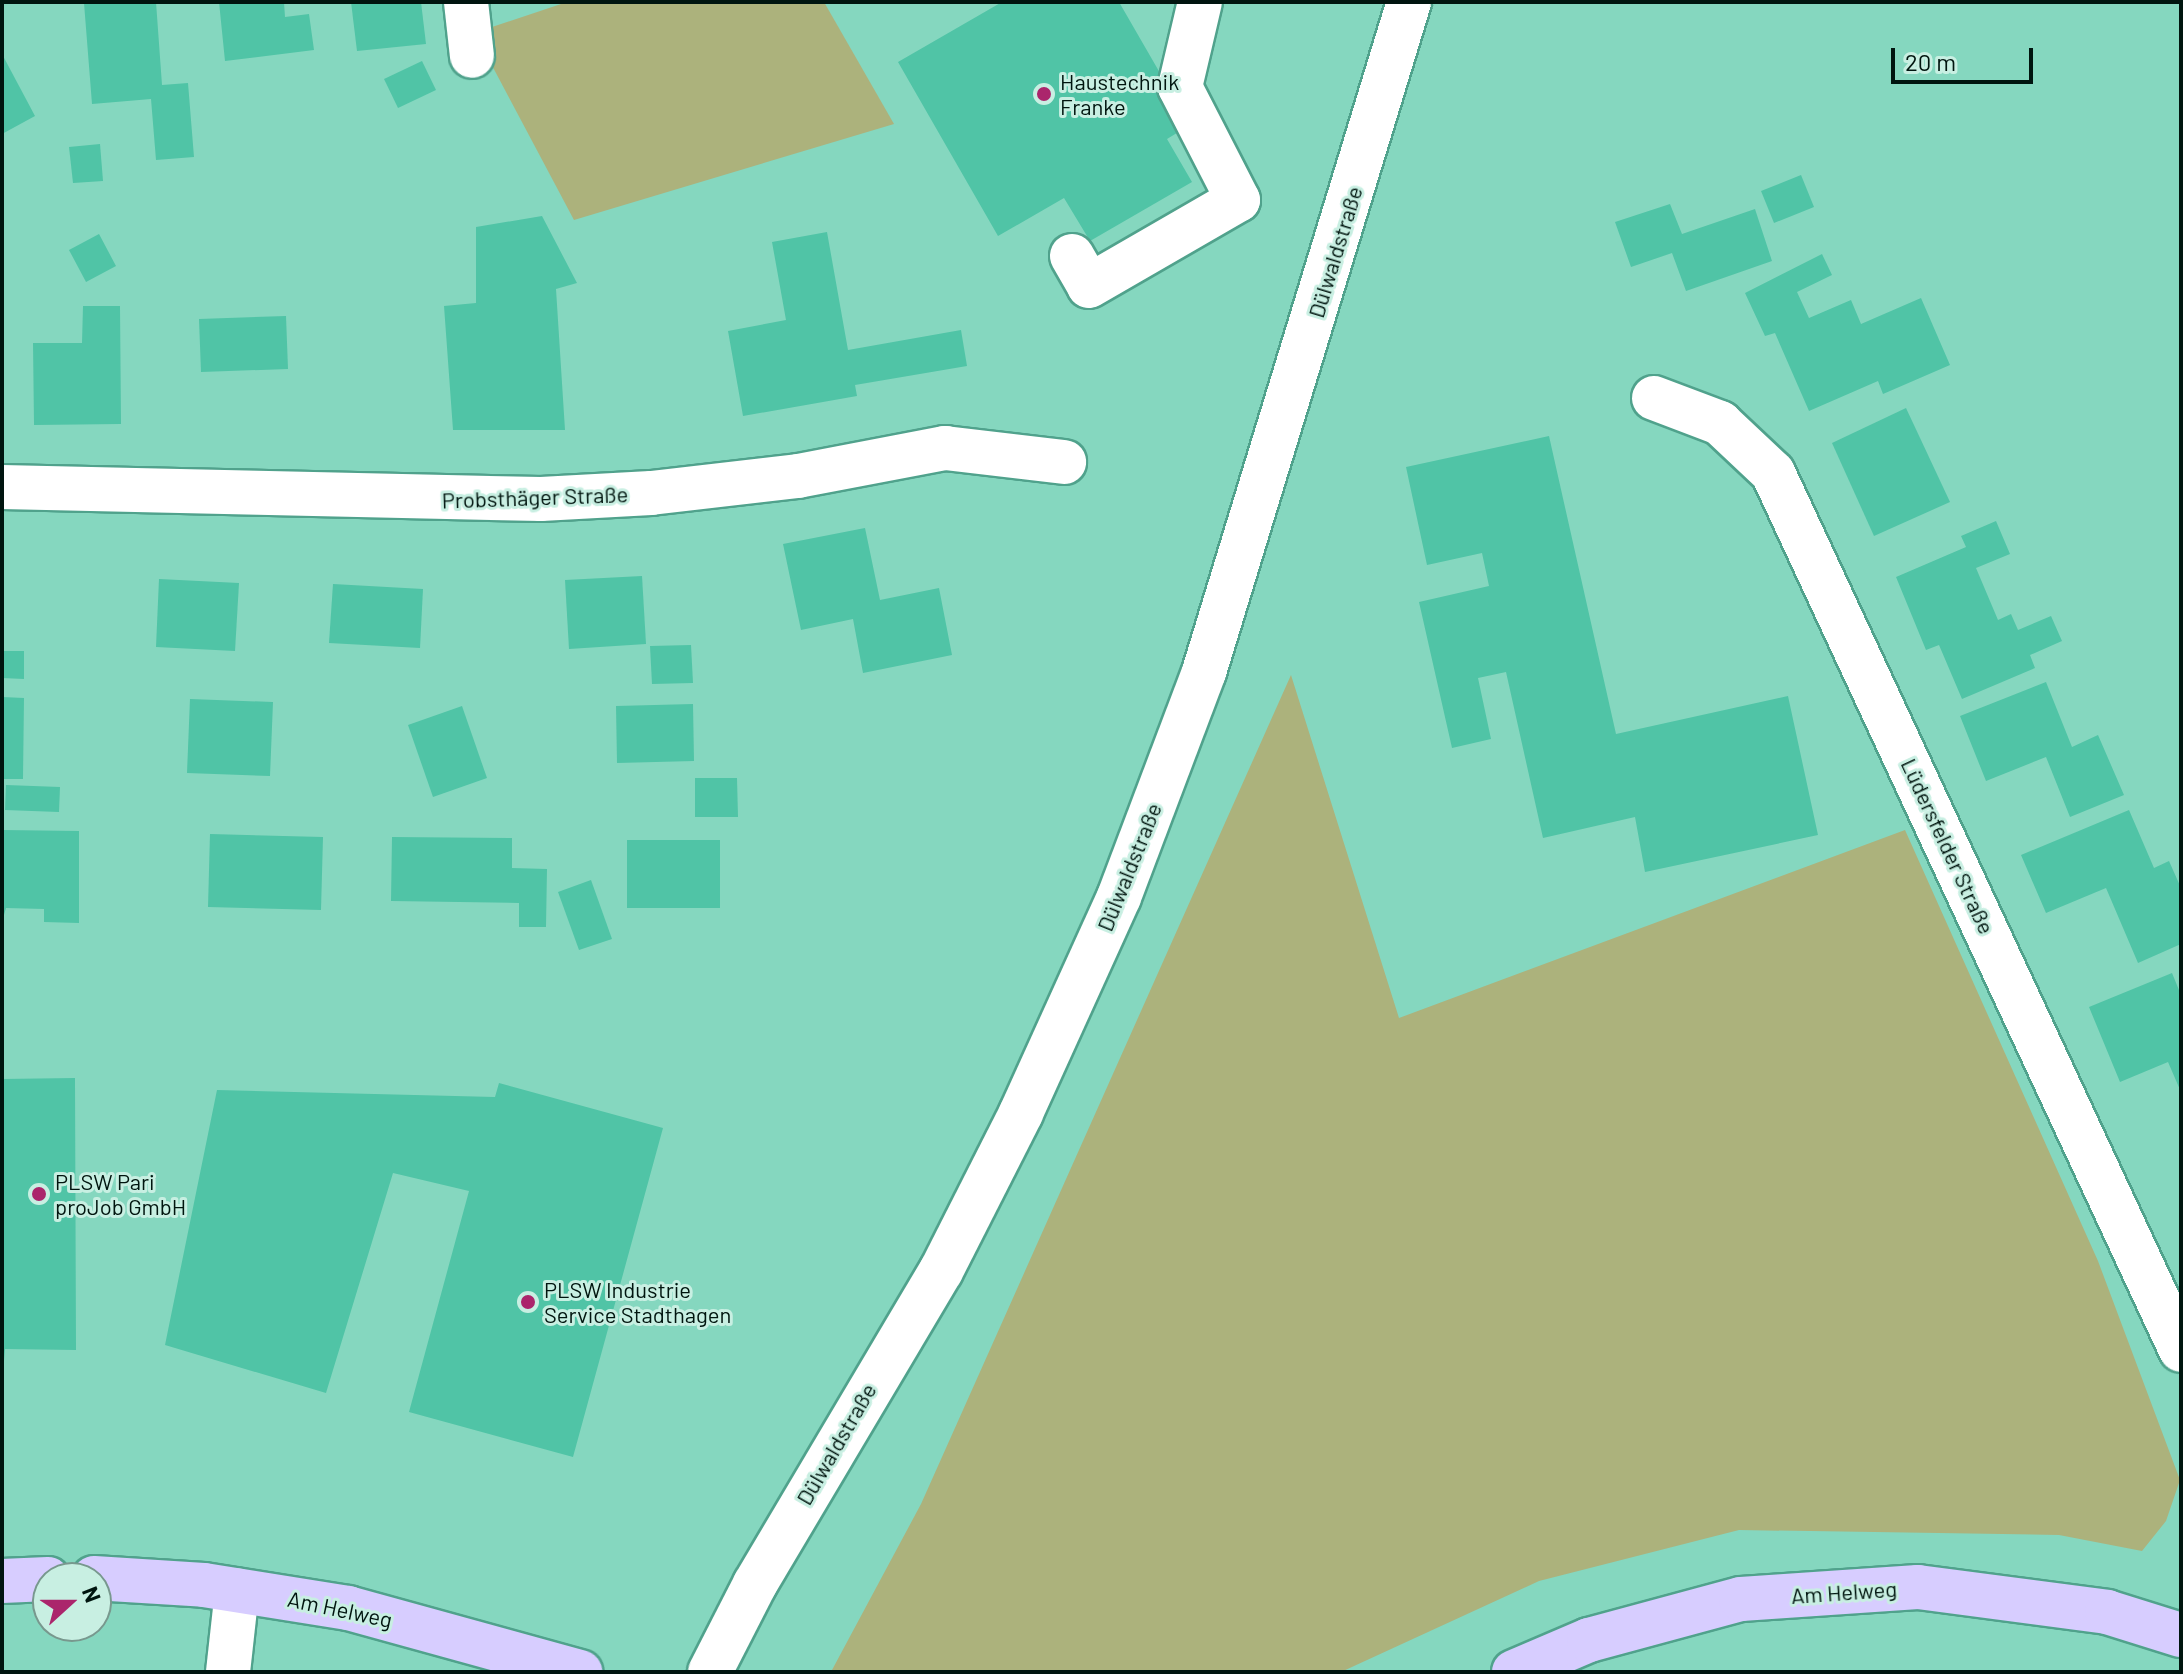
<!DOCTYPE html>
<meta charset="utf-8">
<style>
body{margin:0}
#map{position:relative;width:2183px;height:1674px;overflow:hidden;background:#85d7bf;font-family:Barlow,sans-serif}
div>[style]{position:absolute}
.green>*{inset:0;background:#acb27c}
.building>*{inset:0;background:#50c4a6}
.roads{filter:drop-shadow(2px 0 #50a28c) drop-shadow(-2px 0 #50a28c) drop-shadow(0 2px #50a28c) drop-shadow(0 -2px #50a28c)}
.minor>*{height:44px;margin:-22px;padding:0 22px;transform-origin:22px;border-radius:22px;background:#fff}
.major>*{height:44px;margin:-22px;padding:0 22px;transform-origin:22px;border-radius:22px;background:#d7cdff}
.dots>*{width:22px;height:22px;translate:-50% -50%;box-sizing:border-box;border:4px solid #c8efe2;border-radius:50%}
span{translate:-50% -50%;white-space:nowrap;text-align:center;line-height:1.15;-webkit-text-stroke:6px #c8efe2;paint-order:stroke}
.poi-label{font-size:22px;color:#00150f}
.left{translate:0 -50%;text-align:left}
.street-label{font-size:22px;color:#00150f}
.frame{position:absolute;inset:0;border:4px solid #00150f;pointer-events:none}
.north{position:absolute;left:32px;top:1562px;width:80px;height:80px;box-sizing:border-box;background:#c8efe2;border:2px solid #78988e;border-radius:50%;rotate:69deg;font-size:22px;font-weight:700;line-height:32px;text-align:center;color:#00150f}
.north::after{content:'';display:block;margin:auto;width:28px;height:36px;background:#ab256c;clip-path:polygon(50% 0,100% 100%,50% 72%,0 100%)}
.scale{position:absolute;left:1891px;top:48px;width:142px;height:36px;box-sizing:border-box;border:4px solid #00150f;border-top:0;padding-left:10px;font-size:24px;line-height:28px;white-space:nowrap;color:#00150f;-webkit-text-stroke:6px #c8efe2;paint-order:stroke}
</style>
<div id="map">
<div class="green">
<i style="clip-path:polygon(567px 2px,824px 2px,894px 124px,574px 220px,488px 58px,489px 28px)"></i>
<i style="clip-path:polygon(1291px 675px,1399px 1018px,1905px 830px,2098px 1261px,2180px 1480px,2166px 1521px,2142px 1551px,2059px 1535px,1739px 1530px,1539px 1581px,1341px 1672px,832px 1670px,921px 1504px)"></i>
</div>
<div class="building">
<i style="clip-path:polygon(156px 2px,162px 85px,188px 83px,194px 157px,156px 160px,151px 99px,92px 104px,84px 3px)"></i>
<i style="clip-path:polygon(219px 2px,284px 2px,285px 17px,309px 14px,314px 50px,225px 61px)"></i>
<i style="clip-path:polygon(351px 2px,421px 2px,426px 44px,357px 51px)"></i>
<i style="clip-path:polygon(1002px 2px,1119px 2px,1190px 125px,1167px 139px,1192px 182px,1090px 241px,1064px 198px,998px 236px,898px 62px)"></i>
<i style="clip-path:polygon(2px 54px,35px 116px,2px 134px)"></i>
<i style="clip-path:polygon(422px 61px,436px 90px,398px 108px,384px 79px)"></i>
<i style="clip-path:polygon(100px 144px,103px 181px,73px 183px,69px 147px)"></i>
<i style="clip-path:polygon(1801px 175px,1814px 207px,1774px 223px,1761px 191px)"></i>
<i style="clip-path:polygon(1670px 204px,1682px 234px,1755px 209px,1772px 261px,1686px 291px,1672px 253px,1631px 267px,1615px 222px)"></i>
<i style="clip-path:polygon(542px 216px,577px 283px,556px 289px,565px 430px,453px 430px,444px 306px,476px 303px,476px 227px)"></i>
<i style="clip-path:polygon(827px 232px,848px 350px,961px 330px,967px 366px,855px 385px,857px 396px,743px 416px,728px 331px,786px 320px,772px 242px)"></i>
<i style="clip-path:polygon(99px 234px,116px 266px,86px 282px,69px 250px)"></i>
<i style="clip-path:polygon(1822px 254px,1832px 275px,1797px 292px,1809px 318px,1851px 300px,1861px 324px,1921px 298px,1950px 365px,1883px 394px,1878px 381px,1809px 411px,1775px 333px,1765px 336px,1745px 293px)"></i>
<i style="clip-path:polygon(83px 306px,120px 306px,121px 424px,34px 425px,33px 343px,82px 343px)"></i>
<i style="clip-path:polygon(286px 316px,288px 369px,201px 372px,199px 319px)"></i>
<i style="clip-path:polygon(1906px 408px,1950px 502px,1874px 536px,1832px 443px)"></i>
<i style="clip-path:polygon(1549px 436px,1616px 734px,1788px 696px,1818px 835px,1645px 872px,1635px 817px,1543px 838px,1506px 672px,1478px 678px,1491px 739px,1452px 748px,1419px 602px,1489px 586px,1482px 553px,1427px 565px,1406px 467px)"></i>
<i style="clip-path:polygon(1996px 521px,2010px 554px,1976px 568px,1998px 620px,2011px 614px,2018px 630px,2051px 616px,2062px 641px,2030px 655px,2035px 668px,1962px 699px,1939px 645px,1926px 650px,1896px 577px,1966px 547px,1961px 536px)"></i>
<i style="clip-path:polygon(865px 528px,880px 600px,939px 588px,952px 655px,863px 673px,853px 619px,801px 630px,783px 544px)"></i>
<i style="clip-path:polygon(642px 576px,646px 644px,569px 649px,565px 580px)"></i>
<i style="clip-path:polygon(159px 579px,239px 583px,235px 651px,156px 647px)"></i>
<i style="clip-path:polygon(333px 584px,423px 589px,420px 648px,329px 643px)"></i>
<i style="clip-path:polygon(691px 645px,693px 683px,652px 684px,650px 646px)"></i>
<i style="clip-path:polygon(2px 651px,24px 651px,24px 679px,2px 678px)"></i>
<i style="clip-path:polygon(2046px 682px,2072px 747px,2098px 735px,2124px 795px,2070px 817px,2046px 757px,1986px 781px,1960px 716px)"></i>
<i style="clip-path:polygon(2px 697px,24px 698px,23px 779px,2px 779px)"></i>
<i style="clip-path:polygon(190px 699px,273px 702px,270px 776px,187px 773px)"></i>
<i style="clip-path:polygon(693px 704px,694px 761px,617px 763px,616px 706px)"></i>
<i style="clip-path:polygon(462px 706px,487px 778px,433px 797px,408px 725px)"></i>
<i style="clip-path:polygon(695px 778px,737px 778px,738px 817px,695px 817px)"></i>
<i style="clip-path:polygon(6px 785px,60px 787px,59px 812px,5px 810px)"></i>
<i style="clip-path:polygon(2129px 810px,2154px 868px,2169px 861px,2181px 888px,2181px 944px,2138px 963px,2106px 888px,2046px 913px,2021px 855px)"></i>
<i style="clip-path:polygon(2px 830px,79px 831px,79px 923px,44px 922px,44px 909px,6px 908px,2px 922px)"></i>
<i style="clip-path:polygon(210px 834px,323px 837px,321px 910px,208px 907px)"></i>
<i style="clip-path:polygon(392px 837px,512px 838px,512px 868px,547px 869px,546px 927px,519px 927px,519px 903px,391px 901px)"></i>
<i style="clip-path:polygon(627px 840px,720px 840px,720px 908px,627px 908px)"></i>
<i style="clip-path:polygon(591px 880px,612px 939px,579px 950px,558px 892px)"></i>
<i style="clip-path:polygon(2172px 973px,2181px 995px,2181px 1092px,2168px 1062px,2120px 1082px,2089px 1007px)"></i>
<i style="clip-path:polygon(75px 1078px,76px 1350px,5px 1349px,2px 1385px,2px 1079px)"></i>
<i style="clip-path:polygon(499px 1083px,663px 1128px,573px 1457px,409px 1412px,469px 1191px,393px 1173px,326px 1393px,165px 1345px,217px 1090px,495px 1097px)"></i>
</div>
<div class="roads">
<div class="minor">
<i style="left:466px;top:2px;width:54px;rotate:83.7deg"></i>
<i style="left:1072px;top:256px;width:34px;rotate:60deg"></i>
<i style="left:1089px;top:286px;width:172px;rotate:-30deg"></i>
<i style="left:1238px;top:200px;width:127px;rotate:-117.2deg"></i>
<i style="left:1180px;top:87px;width:87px;rotate:-76.8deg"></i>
<i style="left:1654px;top:398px;width:71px;rotate:20.7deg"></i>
<i style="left:1720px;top:423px;width:73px;rotate:43.3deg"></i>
<i style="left:1773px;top:473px;width:967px;rotate:65.05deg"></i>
<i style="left:2px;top:487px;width:539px;rotate:1.28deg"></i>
<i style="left:541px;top:499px;width:110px;rotate:-3.1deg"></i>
<i style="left:651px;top:493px;width:148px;rotate:-6.6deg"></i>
<i style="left:798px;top:476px;width:150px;rotate:-10.8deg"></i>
<i style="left:945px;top:448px;width:120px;rotate:6.7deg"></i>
<i style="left:228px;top:1672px;width:82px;rotate:-83.7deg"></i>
<i style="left:710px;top:1672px;width:99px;rotate:-62.9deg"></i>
<i style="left:755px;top:1584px;width:364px;rotate:-59.3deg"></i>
<i style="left:941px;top:1271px;width:177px;rotate:-63.1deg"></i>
<i style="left:1021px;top:1113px;width:237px;rotate:-65.6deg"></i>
<i style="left:1119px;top:897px;width:241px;rotate:-69.3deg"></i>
<i style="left:1204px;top:672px;width:701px;rotate:-72.99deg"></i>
</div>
<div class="major">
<i style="left:94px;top:1578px;width:110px;rotate:3.6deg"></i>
<i style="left:204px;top:1585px;width:146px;rotate:9.1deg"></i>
<i style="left:348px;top:1608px;width:241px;rotate:15.4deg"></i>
<i style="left:2px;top:1581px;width:46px;rotate:-2.5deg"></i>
<i style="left:1514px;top:1672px;width:82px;rotate:-23.1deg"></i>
<i style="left:1589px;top:1640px;width:157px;rotate:-15.1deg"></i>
<i style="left:1741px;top:1599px;width:177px;rotate:-3.9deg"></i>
<i style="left:1918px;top:1587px;width:191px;rotate:7.5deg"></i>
<i style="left:2107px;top:1612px;width:77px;rotate:17.3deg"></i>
</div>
</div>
<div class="dots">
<i style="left:1044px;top:94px;background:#ab256c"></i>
<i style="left:39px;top:1194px;background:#ab256c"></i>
<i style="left:528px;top:1302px;background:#ab256c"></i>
</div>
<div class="poi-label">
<span class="left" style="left:1060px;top:94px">Haustechnik<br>Franke</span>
<span class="left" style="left:55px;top:1194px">PLSW Pari<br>proJob GmbH</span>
<span class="left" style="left:544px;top:1302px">PLSW Industrie<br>Service Stadthagen</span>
</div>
<div class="street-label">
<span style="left:1335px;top:252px;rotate:-73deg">Dülwaldstraße</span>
<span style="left:535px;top:497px;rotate:-2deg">Probsthäger Straße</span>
<span style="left:1948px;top:846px;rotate:65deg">Lüdersfelder Straße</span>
<span style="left:1129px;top:867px;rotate:-68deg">Dülwaldstraße</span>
<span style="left:836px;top:1444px;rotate:-60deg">Dülwaldstraße</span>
<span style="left:1844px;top:1592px;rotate:-4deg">Am Helweg</span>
<span style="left:340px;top:1609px;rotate:12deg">Am Helweg</span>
</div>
<div class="frame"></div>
<div class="north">N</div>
<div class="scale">20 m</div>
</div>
